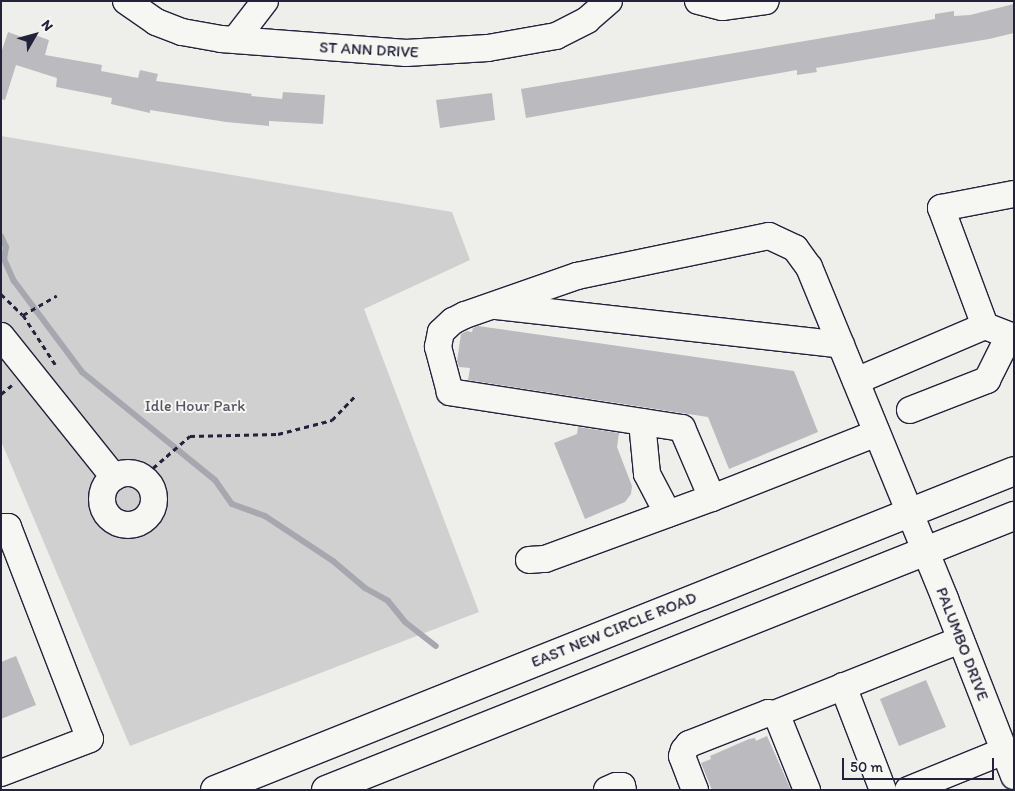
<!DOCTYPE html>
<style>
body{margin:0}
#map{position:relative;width:1015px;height:791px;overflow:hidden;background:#eeeeeb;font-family:Itim,sans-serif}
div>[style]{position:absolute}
.green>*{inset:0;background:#d0d0d1}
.stream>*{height:6px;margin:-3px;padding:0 3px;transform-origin:3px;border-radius:3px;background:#a7a7af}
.building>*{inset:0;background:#bbbbbf}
.path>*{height:3px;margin-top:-1.5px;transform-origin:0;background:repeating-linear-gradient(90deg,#22223b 0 5px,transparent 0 9px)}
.roads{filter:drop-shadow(1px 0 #22223b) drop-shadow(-1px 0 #22223b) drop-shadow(0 1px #22223b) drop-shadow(0 -1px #22223b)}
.minor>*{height:26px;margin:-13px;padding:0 13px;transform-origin:13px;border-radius:13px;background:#f6f6f2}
.minor>.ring{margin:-13px;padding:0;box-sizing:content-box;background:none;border:26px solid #f6f6f2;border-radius:50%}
.highway>*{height:28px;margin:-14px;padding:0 14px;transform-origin:14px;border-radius:14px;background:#f6f6f2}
span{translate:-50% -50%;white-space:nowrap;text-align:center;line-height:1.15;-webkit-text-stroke:4px #f6f6f2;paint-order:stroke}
.street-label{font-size:16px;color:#22223b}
.park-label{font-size:16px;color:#565668}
.frame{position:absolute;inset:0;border:2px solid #22223b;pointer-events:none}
.north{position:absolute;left:10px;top:10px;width:50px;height:50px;-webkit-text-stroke:4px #f6f6f2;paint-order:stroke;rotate:52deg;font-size:14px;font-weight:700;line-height:20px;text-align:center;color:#22223b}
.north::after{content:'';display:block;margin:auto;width:18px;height:22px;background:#22223b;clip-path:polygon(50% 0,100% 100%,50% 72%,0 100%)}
.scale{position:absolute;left:842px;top:758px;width:152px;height:22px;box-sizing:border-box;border:2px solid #22223b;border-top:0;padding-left:6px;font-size:15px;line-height:18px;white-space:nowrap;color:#22223b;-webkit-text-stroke:4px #f6f6f2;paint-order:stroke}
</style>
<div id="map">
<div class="green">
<i style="clip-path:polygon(1px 136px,452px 212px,470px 260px,364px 309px,479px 612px,130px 746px,1px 441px)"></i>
</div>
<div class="stream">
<i style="left:1px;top:236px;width:12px;rotate:66deg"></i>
<i style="left:6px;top:247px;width:12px;rotate:99deg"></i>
<i style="left:4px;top:259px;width:24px;rotate:66deg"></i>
<i style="left:14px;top:281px;width:114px;rotate:53.2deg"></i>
<i style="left:82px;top:372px;width:171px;rotate:39.1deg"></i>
<i style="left:215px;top:480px;width:29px;rotate:55deg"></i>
<i style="left:232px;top:504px;width:35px;rotate:20deg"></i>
<i style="left:265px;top:516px;width:82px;rotate:33.5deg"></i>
<i style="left:333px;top:561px;width:42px;rotate:40.2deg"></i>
<i style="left:365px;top:588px;width:26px;rotate:29deg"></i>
<i style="left:388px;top:601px;width:27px;rotate:51deg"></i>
<i style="left:405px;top:622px;width:39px;rotate:38deg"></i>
</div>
<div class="building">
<i style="clip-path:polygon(1014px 4px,1014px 33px,989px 39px,816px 68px,817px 72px,797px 75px,797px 70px,526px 118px,521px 89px,935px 19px,935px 14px,954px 11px,954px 16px,970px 15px)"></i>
<i style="clip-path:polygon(8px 32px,30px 40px,32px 34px,49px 40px,45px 55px,102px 65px,101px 71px,138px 78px,140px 70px,158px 74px,156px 81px,252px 94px,251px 96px,282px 99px,283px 92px,325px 95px,323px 124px,269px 121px,269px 126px,226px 122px,150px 110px,150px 113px,111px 104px,112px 98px,56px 87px,57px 78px,16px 65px,5px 100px,1px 99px,1px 53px)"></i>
<i style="clip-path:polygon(492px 93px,495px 120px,440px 128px,436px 100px)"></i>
<i style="clip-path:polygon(478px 326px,794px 371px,818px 432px,729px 469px,708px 417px,468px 380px,470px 368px,459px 367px,457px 361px,461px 334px,467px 331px,472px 332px,473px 328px)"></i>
<i style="clip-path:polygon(578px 427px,619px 433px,617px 447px,632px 486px,631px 494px,625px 502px,585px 519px,554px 443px,577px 434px)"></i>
<i style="clip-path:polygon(16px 656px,36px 705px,1px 719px,1px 662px)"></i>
<i style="clip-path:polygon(926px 680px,946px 727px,899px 746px,880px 699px)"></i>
<i style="clip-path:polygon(767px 736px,791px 790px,712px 790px,701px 763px,711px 759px,710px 756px,749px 739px,755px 738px,756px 741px)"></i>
</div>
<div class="path">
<i style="left:1px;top:294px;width:30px;rotate:44deg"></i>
<i style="left:23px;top:315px;width:59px;rotate:56.9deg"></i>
<i style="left:23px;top:315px;width:39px;rotate:-30deg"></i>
<i style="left:1px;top:394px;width:14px;rotate:-39deg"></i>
<i style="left:131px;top:460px;width:15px;rotate:28deg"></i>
<i style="left:144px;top:467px;width:9px;rotate:6deg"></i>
<i style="left:153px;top:468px;width:49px;rotate:-40.9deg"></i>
<i style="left:190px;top:436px;width:88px;rotate:-1.3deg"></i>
<i style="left:278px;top:434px;width:56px;rotate:-14.5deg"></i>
<i style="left:332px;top:420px;width:35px;rotate:-46deg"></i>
</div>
<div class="roads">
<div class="minor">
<i style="left:126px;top:1px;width:37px;rotate:35deg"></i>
<i style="left:156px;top:22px;width:28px;rotate:21deg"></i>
<i style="left:182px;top:32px;width:40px;rotate:10deg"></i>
<i style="left:221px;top:39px;width:186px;rotate:4.3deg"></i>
<i style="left:406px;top:53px;width:82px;rotate:-3.5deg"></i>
<i style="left:488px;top:48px;width:69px;rotate:-10deg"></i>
<i style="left:556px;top:36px;width:35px;rotate:-27deg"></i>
<i style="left:587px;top:20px;width:29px;rotate:-41deg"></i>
<i style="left:698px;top:1px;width:25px;rotate:14deg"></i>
<i style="left:722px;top:7px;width:44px;rotate:-7.8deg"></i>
<i style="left:235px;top:40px;width:49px;rotate:-52.4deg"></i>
<i style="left:496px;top:306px;width:347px;rotate:6.4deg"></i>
<i style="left:985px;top:326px;width:126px;rotate:-110.4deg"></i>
<i style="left:941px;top:208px;width:74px;rotate:-10.9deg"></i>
<i style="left:1px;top:336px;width:181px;rotate:51.3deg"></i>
<i style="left:856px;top:381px;width:140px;rotate:-23.1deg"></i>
<i style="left:985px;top:326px;width:31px;rotate:21deg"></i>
<i style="left:910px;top:410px;width:83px;rotate:-21.3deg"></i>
<i style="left:987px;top:380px;width:49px;rotate:-63.4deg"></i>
<i style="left:642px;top:422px;width:52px;rotate:84.5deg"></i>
<i style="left:647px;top:474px;width:45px;rotate:62.3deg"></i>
<i class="ring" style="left:102px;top:473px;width:26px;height:26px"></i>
<i style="left:712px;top:498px;width:76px;rotate:-113.2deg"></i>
<i style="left:682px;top:428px;width:235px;rotate:-171.2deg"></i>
<i style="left:450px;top:392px;width:47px;rotate:-104.9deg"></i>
<i style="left:438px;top:347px;width:15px;rotate:-79deg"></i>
<i style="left:441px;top:332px;width:16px;rotate:-43deg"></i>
<i style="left:453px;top:321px;width:13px;rotate:-27deg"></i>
<i style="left:465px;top:315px;width:119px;rotate:-19.2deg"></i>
<i style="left:577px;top:276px;width:196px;rotate:-11.8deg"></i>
<i style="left:769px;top:236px;width:29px;rotate:25deg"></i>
<i style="left:795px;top:248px;width:24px;rotate:54deg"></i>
<i style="left:809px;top:267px;width:359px;rotate:67.7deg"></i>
<i style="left:945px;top:599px;width:190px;rotate:68.7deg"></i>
<i style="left:1px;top:527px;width:7px"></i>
<i style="left:8px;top:527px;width:227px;rotate:68.9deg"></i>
<i style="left:90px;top:739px;width:95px;rotate:159.1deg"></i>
<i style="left:529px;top:560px;width:16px;rotate:-4deg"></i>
<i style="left:545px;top:559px;width:178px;rotate:-20.1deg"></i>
<i style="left:712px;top:498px;width:177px;rotate:-21.5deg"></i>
<i style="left:843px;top:686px;width:111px;rotate:69deg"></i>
<i style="left:774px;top:714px;width:200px;rotate:-21.7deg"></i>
<i style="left:607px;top:790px;width:10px;rotate:-24deg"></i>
<i style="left:616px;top:786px;width:6px"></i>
<i style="left:622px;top:786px;width:4px;rotate:76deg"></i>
<i style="left:695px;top:790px;width:36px;rotate:-111deg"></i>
<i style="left:682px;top:756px;width:6px;rotate:-72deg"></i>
<i style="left:684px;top:750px;width:8px;rotate:-50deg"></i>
<i style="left:689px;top:744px;width:85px;rotate:-21.4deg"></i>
<i style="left:768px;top:713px;width:11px;rotate:27deg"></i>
<i style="left:778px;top:718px;width:78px;rotate:68.1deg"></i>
<i style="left:908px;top:790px;width:104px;rotate:-22.1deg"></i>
</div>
<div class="highway">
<i style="left:215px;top:790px;width:860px;rotate:-21.76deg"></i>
<i style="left:326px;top:790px;width:741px;rotate:-21.72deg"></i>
</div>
</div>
<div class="street-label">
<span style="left:369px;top:50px;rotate:3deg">ST ANN DRIVE</span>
<span style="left:614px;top:630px;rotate:-22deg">EAST NEW CIRCLE ROAD</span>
<span style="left:962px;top:644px;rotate:69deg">PALUMBO DRIVE</span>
</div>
<div class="park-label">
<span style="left:195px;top:406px">Idle Hour Park</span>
</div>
<div class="frame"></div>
<div class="north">N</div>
<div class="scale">50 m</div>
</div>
